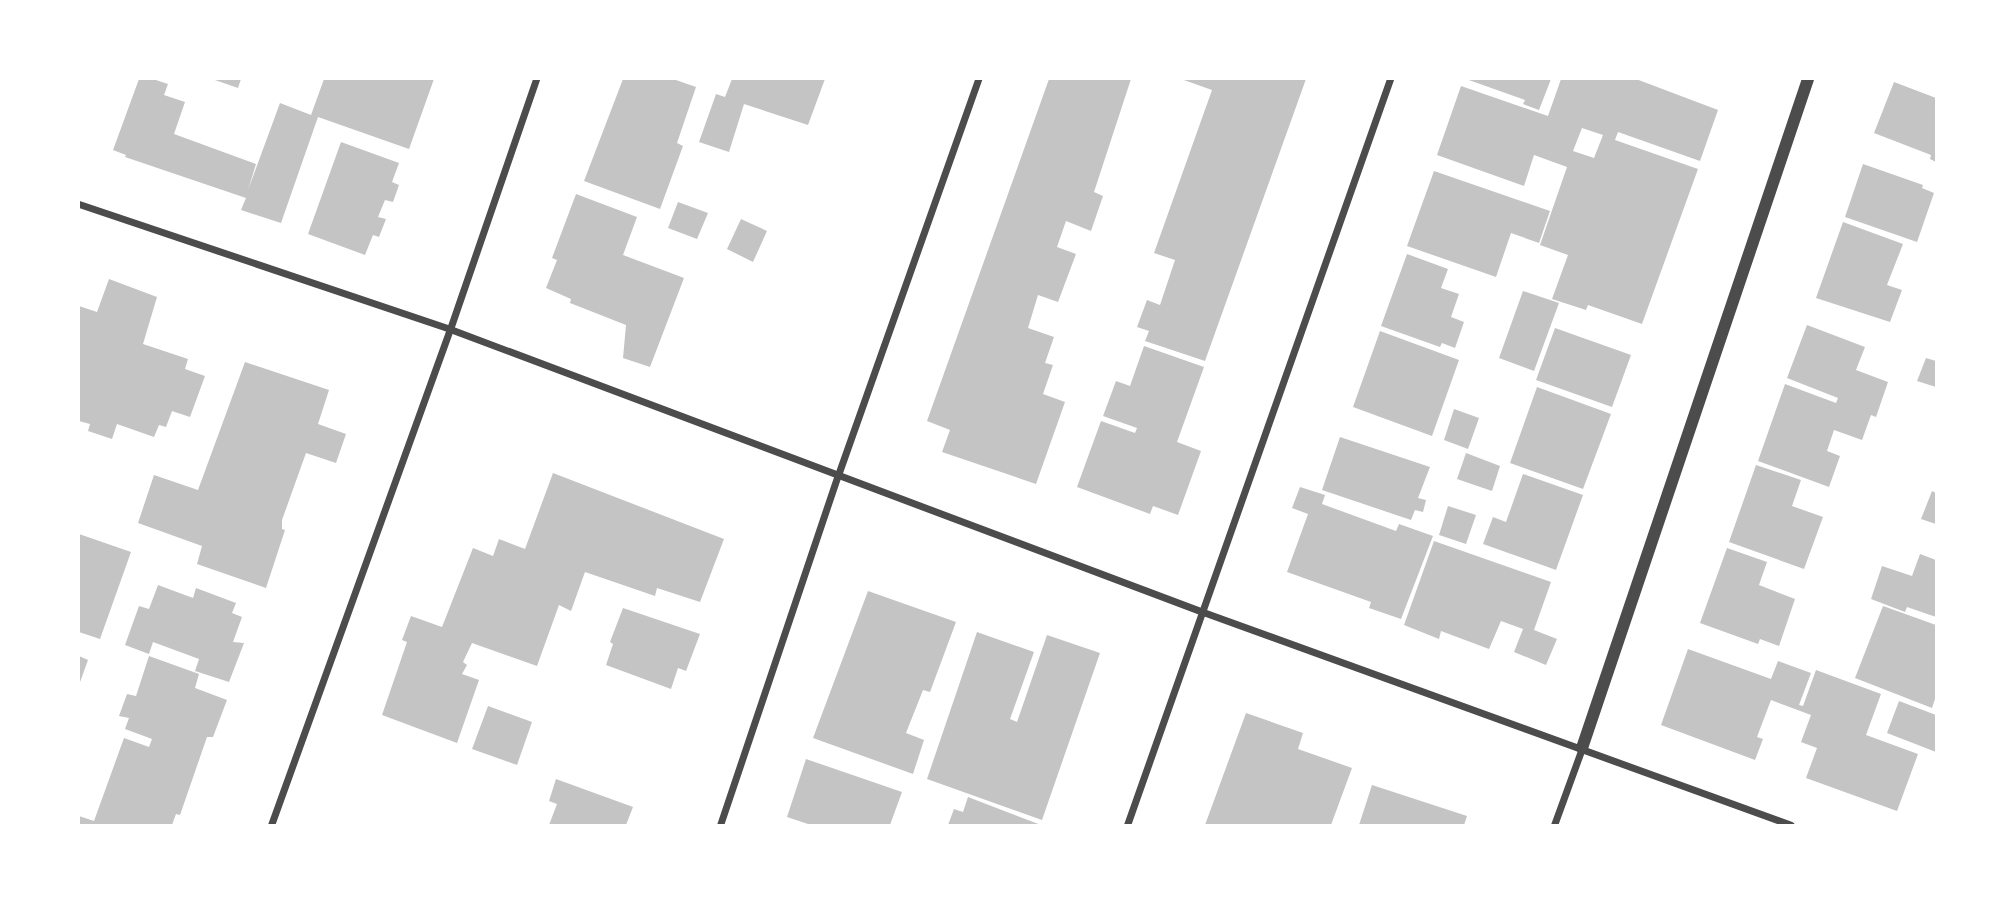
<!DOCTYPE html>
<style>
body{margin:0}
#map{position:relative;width:2015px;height:904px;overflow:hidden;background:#fff;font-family:Commissioner,sans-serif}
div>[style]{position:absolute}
.building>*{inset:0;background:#c4c4c4}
.minor>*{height:7px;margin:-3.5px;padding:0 3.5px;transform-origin:3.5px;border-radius:3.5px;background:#4c4c4c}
.tertiary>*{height:12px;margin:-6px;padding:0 6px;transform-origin:6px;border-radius:6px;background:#4c4c4c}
span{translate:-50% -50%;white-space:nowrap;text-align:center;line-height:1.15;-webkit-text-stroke:7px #fff;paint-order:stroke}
.frame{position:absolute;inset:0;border:80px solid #fff;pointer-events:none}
</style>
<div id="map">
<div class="building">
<i style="clip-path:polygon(139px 79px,153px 79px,168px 84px,164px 95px,185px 102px,174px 134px,256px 164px,248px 190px,280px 103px,311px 115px,324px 79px,434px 79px,409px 149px,318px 117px,281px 223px,241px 210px,246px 198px,125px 157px,126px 155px,113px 150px)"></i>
<i style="clip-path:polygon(212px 79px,241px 79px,238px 88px)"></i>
<i style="clip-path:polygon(623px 79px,673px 79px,696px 87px,677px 143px,683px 146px,660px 209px,584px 181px)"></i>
<i style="clip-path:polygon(732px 79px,825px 79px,808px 125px,744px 104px,729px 152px,699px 142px,716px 94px,725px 97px)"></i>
<i style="clip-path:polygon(1049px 79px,1131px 79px,1094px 192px,1103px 196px,1091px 231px,1066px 221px,1057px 247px,1076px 254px,1058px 302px,1038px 295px,1028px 328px,1054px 337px,1045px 363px,1053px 365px,1043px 394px,1065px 402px,1036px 484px,942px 452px,950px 430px,927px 421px)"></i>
<i style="clip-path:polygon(1181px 79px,1306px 79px,1205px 361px,1145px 341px,1149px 331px,1137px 327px,1147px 300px,1160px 305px,1175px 260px,1154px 253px,1212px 90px)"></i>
<i style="clip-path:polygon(1466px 79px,1551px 79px,1539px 110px,1523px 104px,1525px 100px)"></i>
<i style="clip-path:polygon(evenodd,1561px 79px,1636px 79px,1718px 110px,1700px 161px,1618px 132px,1615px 140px,1698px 169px,1642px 324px,1588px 305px,1586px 310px,1552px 299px,1568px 255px,1540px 245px,1567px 167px,1534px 155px,1524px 186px,1437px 155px,1461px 86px,1548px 116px,1561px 79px,1582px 128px,1603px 135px,1594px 158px,1573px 151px,1582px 128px)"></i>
<i style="clip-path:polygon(1894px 82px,1936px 98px,1936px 162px,1930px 159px,1931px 155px,1874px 133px)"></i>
<i style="clip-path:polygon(341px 142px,399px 163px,392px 182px,399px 185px,393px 202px,385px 200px,378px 217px,386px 219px,379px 237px,373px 235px,365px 255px,308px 234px)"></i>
<i style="clip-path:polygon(1863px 164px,1923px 185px,1922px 188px,1934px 193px,1917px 242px,1845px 217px)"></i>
<i style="clip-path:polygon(1434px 171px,1550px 211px,1539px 243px,1511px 233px,1496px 277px,1407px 246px)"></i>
<i style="clip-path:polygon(576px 194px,637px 217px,623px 255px,684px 278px,650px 367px,623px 358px,626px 325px,570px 303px,571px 299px,546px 288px,557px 260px,552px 258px)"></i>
<i style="clip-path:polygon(678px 202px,708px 213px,697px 239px,668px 228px)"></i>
<i style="clip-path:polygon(741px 219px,767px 231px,753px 262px,727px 249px)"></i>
<i style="clip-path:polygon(1843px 222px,1903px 244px,1887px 285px,1902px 290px,1890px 322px,1816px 298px)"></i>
<i style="clip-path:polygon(1407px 254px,1448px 269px,1441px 288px,1459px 294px,1451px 317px,1464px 322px,1455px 348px,1442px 343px,1440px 347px,1381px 326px)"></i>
<i style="clip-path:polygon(109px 279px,157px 297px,143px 344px,188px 359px,185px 369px,205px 376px,190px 417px,172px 411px,166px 427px,159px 425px,154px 437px,117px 424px,112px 439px,88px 431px,90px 424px,79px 421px,79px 306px,97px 312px)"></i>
<i style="clip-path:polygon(1523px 291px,1559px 303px,1534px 371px,1499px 358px)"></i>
<i style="clip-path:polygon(1807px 325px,1865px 347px,1856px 370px,1888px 382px,1876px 417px,1871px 415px,1862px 440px,1834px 430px,1827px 451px,1840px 456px,1829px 487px,1758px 461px,1785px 384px,1836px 403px,1838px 398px,1787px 378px)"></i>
<i style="clip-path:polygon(1555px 328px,1631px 355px,1612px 407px,1536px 380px)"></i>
<i style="clip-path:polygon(1380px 331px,1459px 360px,1432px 436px,1353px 407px)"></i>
<i style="clip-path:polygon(1144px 346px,1204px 367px,1177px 442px,1201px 451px,1178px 515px,1153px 506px,1150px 514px,1077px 487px,1101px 421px,1135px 433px,1137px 428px,1103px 416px,1116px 381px,1130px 386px)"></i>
<i style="clip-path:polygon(1926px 358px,1936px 361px,1936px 387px,1917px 381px)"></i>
<i style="clip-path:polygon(245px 362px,329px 390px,318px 424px,346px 434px,336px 463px,306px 453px,282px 520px,282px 529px,285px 530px,266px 588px,197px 564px,202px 546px,138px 523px,154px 475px,198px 490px)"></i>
<i style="clip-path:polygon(1537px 387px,1611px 414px,1583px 489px,1510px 463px)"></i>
<i style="clip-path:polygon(1454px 409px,1479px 418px,1468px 449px,1444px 440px)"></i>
<i style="clip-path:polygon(1340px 437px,1430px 467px,1418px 498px,1426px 500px,1423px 512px,1415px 510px,1411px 520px,1322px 490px)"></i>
<i style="clip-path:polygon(1466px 453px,1500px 466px,1492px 491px,1457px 479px)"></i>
<i style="clip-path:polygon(1756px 465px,1801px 480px,1792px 506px,1823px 517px,1804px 569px,1729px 542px)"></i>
<i style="clip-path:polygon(553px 473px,724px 539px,700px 602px,657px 588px,655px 596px,585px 572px,571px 611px,559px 605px,537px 666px,472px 643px,463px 662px,467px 665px,462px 674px,479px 680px,457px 743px,382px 715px,407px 642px,402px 640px,411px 616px,442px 627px,473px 548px,493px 556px,499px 539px,525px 549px)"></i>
<i style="clip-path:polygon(1523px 474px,1583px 495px,1556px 570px,1483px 544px,1493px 517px,1506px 522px)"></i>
<i style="clip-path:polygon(1300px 487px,1325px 495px,1322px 504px,1396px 531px,1399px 524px,1433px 536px,1401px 619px,1369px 608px,1371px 602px,1287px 572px,1308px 514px,1292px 508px)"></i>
<i style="clip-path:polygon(1932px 491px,1936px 493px,1936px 524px,1921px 519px)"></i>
<i style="clip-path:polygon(1448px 506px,1476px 515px,1466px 544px,1439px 535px)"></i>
<i style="clip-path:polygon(79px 534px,131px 552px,100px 639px,79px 632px)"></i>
<i style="clip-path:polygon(1434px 541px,1551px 582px,1534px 630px,1557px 639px,1546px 665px,1514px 652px,1523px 629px,1501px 621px,1489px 649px,1441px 631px,1439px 639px,1404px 625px)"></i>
<i style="clip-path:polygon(1727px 548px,1767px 562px,1759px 585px,1795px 599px,1779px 646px,1760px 639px,1758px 644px,1700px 623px)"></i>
<i style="clip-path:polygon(1920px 554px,1936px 560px,1936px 617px,1907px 607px,1905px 612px,1871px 599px,1882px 566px,1912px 576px)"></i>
<i style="clip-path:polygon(158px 585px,193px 598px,196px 588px,236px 603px,232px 613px,242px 617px,233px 642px,244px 643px,229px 682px,195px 671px,199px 659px,153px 642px,149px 654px,125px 645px,139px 606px,149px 609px)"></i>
<i style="clip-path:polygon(868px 591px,956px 622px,930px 692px,923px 690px,906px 733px,924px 740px,913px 774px,813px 738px)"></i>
<i style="clip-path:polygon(1883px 606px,1936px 625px,1936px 696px,1932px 708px,1855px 678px)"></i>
<i style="clip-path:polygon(623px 608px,700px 634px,686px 671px,678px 668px,671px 689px,606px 665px,613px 644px,610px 642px)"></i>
<i style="clip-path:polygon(977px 632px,1034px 652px,1010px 719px,1017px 722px,1047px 635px,1100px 653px,1042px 820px,927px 779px)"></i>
<i style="clip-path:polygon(1688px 649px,1771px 679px,1778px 661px,1811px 673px,1799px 705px,1803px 706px,1816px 670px,1881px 694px,1866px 735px,1918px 754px,1897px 811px,1806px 778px,1817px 748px,1801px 742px,1811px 715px,1771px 700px,1757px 737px,1763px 739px,1755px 760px,1661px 725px)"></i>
<i style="clip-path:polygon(79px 656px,88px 660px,79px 685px)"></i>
<i style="clip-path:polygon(149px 656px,199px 674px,195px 688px,227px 700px,213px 737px,207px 737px,180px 815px,176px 814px,172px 825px,79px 825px,79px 816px,94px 821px,124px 738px,149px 747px,152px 739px,125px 729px,129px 718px,119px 716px,127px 694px,136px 696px)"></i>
<i style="clip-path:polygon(1899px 701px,1936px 715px,1936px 752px,1887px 733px)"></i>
<i style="clip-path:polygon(488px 706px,532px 722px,517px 765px,472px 749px)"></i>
<i style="clip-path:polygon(1246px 713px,1303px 733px,1298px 749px,1352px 768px,1331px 825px,1205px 825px)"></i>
<i style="clip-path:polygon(806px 759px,902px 792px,890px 825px,811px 825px,787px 817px)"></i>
<i style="clip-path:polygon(556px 779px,633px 807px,626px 825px,549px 825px,557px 804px,549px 801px)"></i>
<i style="clip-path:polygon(1372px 785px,1467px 816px,1464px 825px,1359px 825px)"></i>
<i style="clip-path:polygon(968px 797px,1041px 825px,948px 825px,954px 809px,963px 812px)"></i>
</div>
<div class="minor">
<i style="left:79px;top:204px;width:391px;rotate:18.6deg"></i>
<i style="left:450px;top:329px;width:804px;rotate:20.6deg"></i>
<i style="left:1203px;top:612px;width:625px;rotate:19.91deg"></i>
<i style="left:271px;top:825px;width:527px;rotate:-70.16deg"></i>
<i style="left:450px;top:329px;width:264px;rotate:-71deg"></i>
<i style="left:720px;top:825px;width:369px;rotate:-71.4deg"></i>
<i style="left:838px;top:475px;width:420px;rotate:-70.5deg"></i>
<i style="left:1127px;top:825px;width:791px;rotate:-70.58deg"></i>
<i style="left:1554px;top:825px;width:82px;rotate:-70deg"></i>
</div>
<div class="tertiary">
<i style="left:1582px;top:748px;width:706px;rotate:-71.33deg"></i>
</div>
<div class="frame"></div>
</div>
